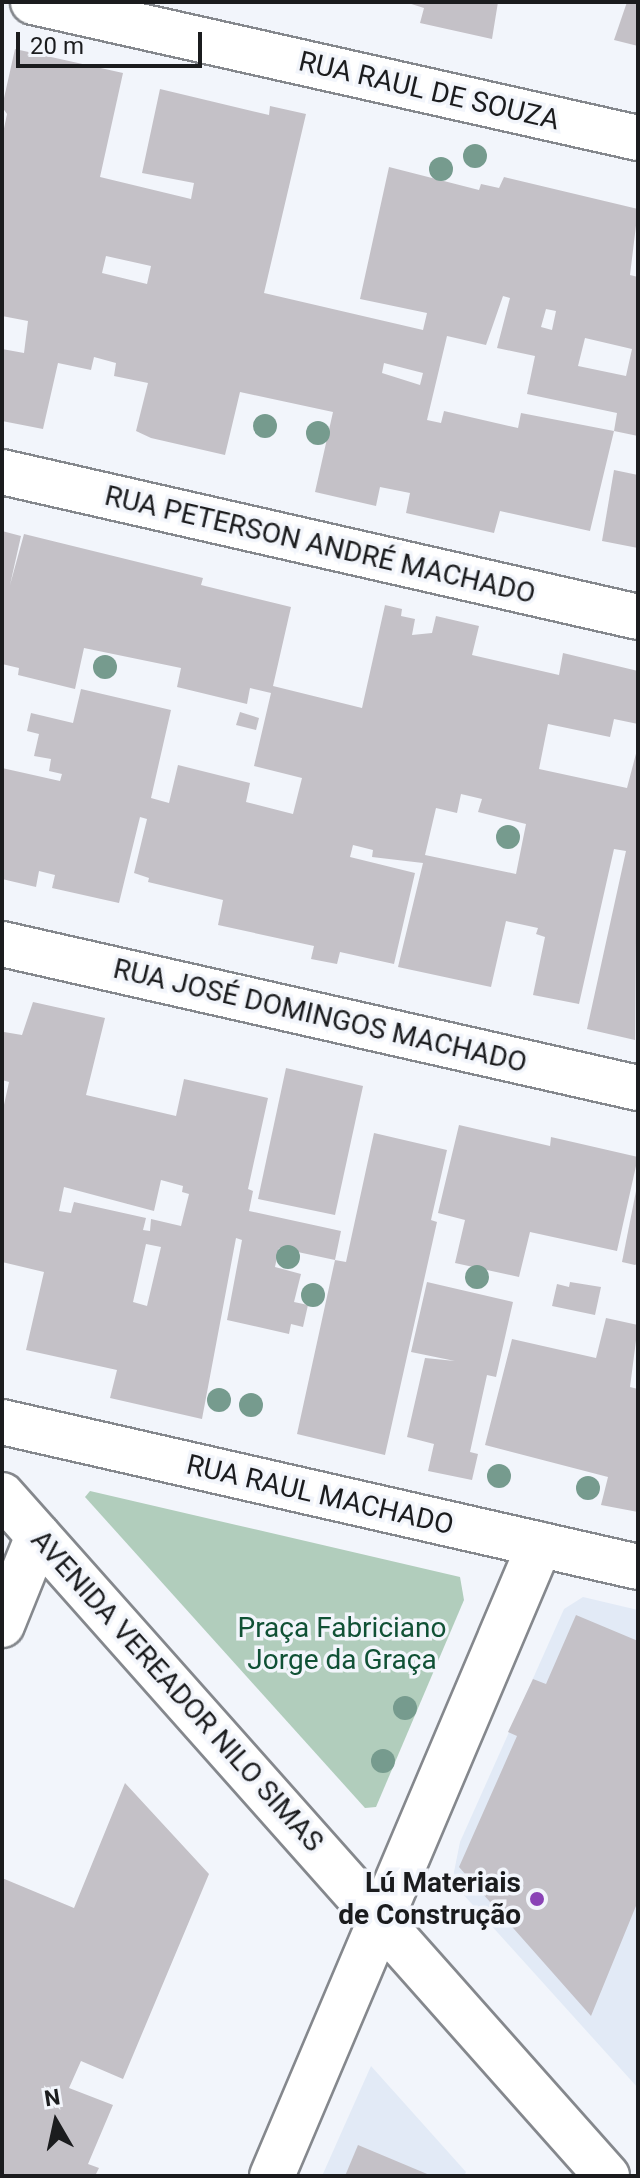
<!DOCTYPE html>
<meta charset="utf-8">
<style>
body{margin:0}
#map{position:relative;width:640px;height:2178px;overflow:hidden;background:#f2f5fb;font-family:Roboto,sans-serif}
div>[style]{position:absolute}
.built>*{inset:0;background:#e2eaf6}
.green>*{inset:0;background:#b1cdbc}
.building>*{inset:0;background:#c4c1c7}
.roads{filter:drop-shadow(2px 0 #85888d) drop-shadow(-2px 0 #85888d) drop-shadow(0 2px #85888d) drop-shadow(0 -2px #85888d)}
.minor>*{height:44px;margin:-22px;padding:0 22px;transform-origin:22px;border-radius:22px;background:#fff}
.secondary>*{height:44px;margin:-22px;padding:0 22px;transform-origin:22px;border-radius:22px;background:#fff}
.trees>*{width:24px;height:24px;margin:-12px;border-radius:50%;background:#769b8e}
.dots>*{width:22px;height:22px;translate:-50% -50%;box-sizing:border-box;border:4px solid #f2f5fb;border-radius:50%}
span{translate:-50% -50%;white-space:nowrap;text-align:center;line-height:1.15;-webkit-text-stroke:7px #f2f5fb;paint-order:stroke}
.street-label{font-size:28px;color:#1b1c1e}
.park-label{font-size:28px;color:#105135}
.poi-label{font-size:28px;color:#1b1c1e;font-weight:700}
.right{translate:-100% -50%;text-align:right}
.frame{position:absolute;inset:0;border:4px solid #1b1c1e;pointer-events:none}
.north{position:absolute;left:16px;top:2082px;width:80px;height:80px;-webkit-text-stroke:6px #f2f5fb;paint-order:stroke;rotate:351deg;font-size:22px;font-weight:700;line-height:32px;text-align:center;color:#1b1c1e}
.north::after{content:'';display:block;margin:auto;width:28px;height:36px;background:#1b1c1e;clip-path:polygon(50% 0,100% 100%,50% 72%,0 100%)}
.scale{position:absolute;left:16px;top:32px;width:186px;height:36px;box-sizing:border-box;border:4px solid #1b1c1e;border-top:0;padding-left:10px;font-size:24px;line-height:28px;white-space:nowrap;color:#1b1c1e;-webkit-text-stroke:6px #f2f5fb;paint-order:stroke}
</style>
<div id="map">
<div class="built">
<i style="clip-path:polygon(583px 1597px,638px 1610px,638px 2088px,452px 1882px,460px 1842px,564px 1609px)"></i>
<i style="clip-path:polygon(371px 2066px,466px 2172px,464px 2176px,322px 2176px)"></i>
</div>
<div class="green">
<i style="clip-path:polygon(90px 1491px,460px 1577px,464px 1600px,376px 1807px,365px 1808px,85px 1497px)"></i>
</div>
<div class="building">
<i style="clip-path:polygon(405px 2px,498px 2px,492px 39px,420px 23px,424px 8px)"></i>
<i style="clip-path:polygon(627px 2px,638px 2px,638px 46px,614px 40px)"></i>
<i style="clip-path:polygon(evenodd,15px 49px,123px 73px,100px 177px,191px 199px,194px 183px,142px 173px,160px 89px,269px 115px,270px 106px,306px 114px,264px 293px,423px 330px,427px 313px,360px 299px,389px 167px,479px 190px,481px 184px,499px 188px,504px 177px,638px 209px,630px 275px,638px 277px,638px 436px,614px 431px,617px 413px,527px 394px,535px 356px,497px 348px,510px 298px,503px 296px,486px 345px,447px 336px,427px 420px,441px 423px,444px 411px,518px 428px,521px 413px,614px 431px,590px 531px,500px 511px,494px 533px,406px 513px,410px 493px,380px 487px,376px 506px,315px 492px,333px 412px,240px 392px,225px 455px,151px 438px,136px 431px,148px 383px,114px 376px,116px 363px,94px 357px,91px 370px,58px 363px,43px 429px,2px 421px,2px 349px,24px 353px,28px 321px,2px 316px,2px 138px,7px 114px,2px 107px,15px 49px,106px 256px,151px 266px,147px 284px,102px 273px,106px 256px,15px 49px,546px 309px,556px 311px,552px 330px,541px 327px,546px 309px,15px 49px,585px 338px,632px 349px,626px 376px,578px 366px,585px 338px,15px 49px,384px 363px,423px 373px,420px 385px,382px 373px,384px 363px)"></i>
<i style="clip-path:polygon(614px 470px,638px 475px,638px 548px,602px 541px)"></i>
<i style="clip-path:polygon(evenodd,2px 531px,21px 536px,10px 585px,24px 534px,203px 578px,201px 585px,291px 607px,273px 686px,362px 708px,385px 605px,402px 609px,401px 616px,415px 619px,412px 635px,432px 633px,436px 616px,479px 626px,472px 655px,559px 675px,563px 653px,638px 671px,638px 724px,614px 719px,610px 737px,548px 724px,539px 769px,627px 788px,638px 746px,635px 1040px,587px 1029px,626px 851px,614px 849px,579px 1004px,533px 995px,545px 937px,536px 934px,538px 928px,506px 921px,491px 987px,398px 967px,423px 863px,372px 857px,373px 850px,353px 845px,350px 857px,415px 873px,394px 964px,340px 952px,337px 964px,311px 959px,314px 946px,218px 925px,223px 900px,148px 882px,149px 878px,134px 873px,147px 819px,140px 817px,119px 903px,52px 888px,55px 875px,39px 871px,36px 887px,2px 879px,2px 768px,60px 781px,62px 774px,49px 771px,51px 759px,34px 756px,39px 734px,27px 731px,31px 713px,73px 723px,81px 689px,171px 710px,151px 798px,169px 803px,178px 765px,250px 783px,246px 802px,293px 814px,302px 778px,254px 766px,271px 693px,250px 688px,247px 704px,177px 687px,181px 668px,84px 648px,75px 689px,18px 675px,19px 668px,2px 664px,2px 531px,461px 794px,482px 799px,478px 812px,526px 824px,516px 874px,425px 855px,436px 808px,457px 813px,461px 794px)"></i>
<i style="clip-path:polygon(240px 712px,259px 718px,256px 730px,236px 725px)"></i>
<i style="clip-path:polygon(evenodd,33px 1002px,105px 1018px,86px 1095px,176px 1116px,184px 1079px,268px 1098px,248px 1189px,253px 1191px,249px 1211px,341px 1231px,335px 1260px,279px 1248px,275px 1267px,301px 1274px,294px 1302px,308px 1305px,303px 1327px,291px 1324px,289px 1334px,227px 1320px,242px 1240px,236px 1238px,202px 1419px,110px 1398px,117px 1370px,26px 1350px,44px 1272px,2px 1262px,2px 1114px,9px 1082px,2px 1080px,2px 1043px,4px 1032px,22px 1035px,33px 1002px,161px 1180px,183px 1186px,182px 1192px,189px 1194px,181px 1226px,151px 1219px,150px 1231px,143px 1230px,146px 1218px,74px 1202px,71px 1213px,59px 1211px,64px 1187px,154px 1211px,161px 1180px,33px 1002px,146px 1244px,161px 1247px,147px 1306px,133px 1302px,146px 1244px)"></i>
<i style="clip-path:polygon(286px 1068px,363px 1086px,335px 1215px,258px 1199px)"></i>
<i style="clip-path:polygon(459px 1125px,550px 1146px,551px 1137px,638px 1157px,617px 1251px,530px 1232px,519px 1277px,455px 1263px,465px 1220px,438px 1213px)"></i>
<i style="clip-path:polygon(374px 1133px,447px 1150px,431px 1220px,437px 1222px,385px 1455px,297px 1434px,335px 1260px,346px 1262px)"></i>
<i style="clip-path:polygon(637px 1186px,638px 1263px,635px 1265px,622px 1262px)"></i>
<i style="clip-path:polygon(427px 1282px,513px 1302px,496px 1377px,487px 1375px,470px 1452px,478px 1454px,472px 1480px,428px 1471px,434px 1444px,407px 1437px,425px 1358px,455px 1361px,411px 1352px)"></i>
<i style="clip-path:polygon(570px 1282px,601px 1287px,595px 1315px,552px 1306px,557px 1284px,569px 1287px)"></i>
<i style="clip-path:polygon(606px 1318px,638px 1325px,630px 1387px,638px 1389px,638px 1512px,601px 1505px,608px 1477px,485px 1445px,512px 1339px,596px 1358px)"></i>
<i style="clip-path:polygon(576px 1615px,638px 1641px,638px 1901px,591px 2016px,459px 1867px,517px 1736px,508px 1732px,533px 1679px,546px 1684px)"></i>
<i style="clip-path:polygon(125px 1783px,209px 1874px,123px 2079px,81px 2061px,69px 2088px,113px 2105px,88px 2164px,99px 2168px,95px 2176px,2px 2176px,2px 1878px,74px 1908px)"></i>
<i style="clip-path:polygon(358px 2145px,432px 2176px,345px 2176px)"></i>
</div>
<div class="roads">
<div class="minor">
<i style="left:33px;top:2px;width:620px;rotate:12.67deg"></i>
<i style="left:2px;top:472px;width:652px;rotate:12.84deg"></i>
<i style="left:2px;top:944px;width:652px;rotate:12.76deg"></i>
<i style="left:2px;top:1422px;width:652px;rotate:12.84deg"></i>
<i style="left:2px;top:1625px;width:96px;rotate:-68deg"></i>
<i style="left:272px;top:2176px;width:686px;rotate:-67.02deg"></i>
</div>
<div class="secondary">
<i style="left:2px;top:1495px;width:911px;rotate:48.38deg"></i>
</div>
</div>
<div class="trees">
<i style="left:475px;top:156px"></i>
<i style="left:441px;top:169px"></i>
<i style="left:265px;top:426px"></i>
<i style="left:318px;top:433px"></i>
<i style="left:105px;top:667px"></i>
<i style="left:508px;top:837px"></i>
<i style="left:288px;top:1257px"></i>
<i style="left:477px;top:1277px"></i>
<i style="left:313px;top:1295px"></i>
<i style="left:219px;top:1400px"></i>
<i style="left:251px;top:1405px"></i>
<i style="left:499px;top:1476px"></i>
<i style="left:588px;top:1488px"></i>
<i style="left:405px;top:1708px"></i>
<i style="left:383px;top:1761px"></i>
</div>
<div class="dots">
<i style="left:537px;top:1899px;background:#8a43b6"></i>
</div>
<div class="street-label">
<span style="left:429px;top:91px;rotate:13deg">RUA RAUL DE SOUZA</span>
<span style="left:320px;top:545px;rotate:13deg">RUA PETERSON ANDRÉ MACHADO</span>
<span style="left:320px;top:1016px;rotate:13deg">RUA JOSÉ DOMINGOS MACHADO</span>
<span style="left:320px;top:1495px;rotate:13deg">RUA RAUL MACHADO</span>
<span style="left:177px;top:1691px;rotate:48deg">AVENIDA VEREADOR NILO SIMAS</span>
</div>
<div class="park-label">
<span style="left:342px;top:1644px">Praça Fabriciano<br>Jorge da Graça</span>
</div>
<div class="poi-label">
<span class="right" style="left:521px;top:1899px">Lú Materiais<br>de Construção</span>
</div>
<div class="frame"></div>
<div class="north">N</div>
<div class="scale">20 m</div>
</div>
